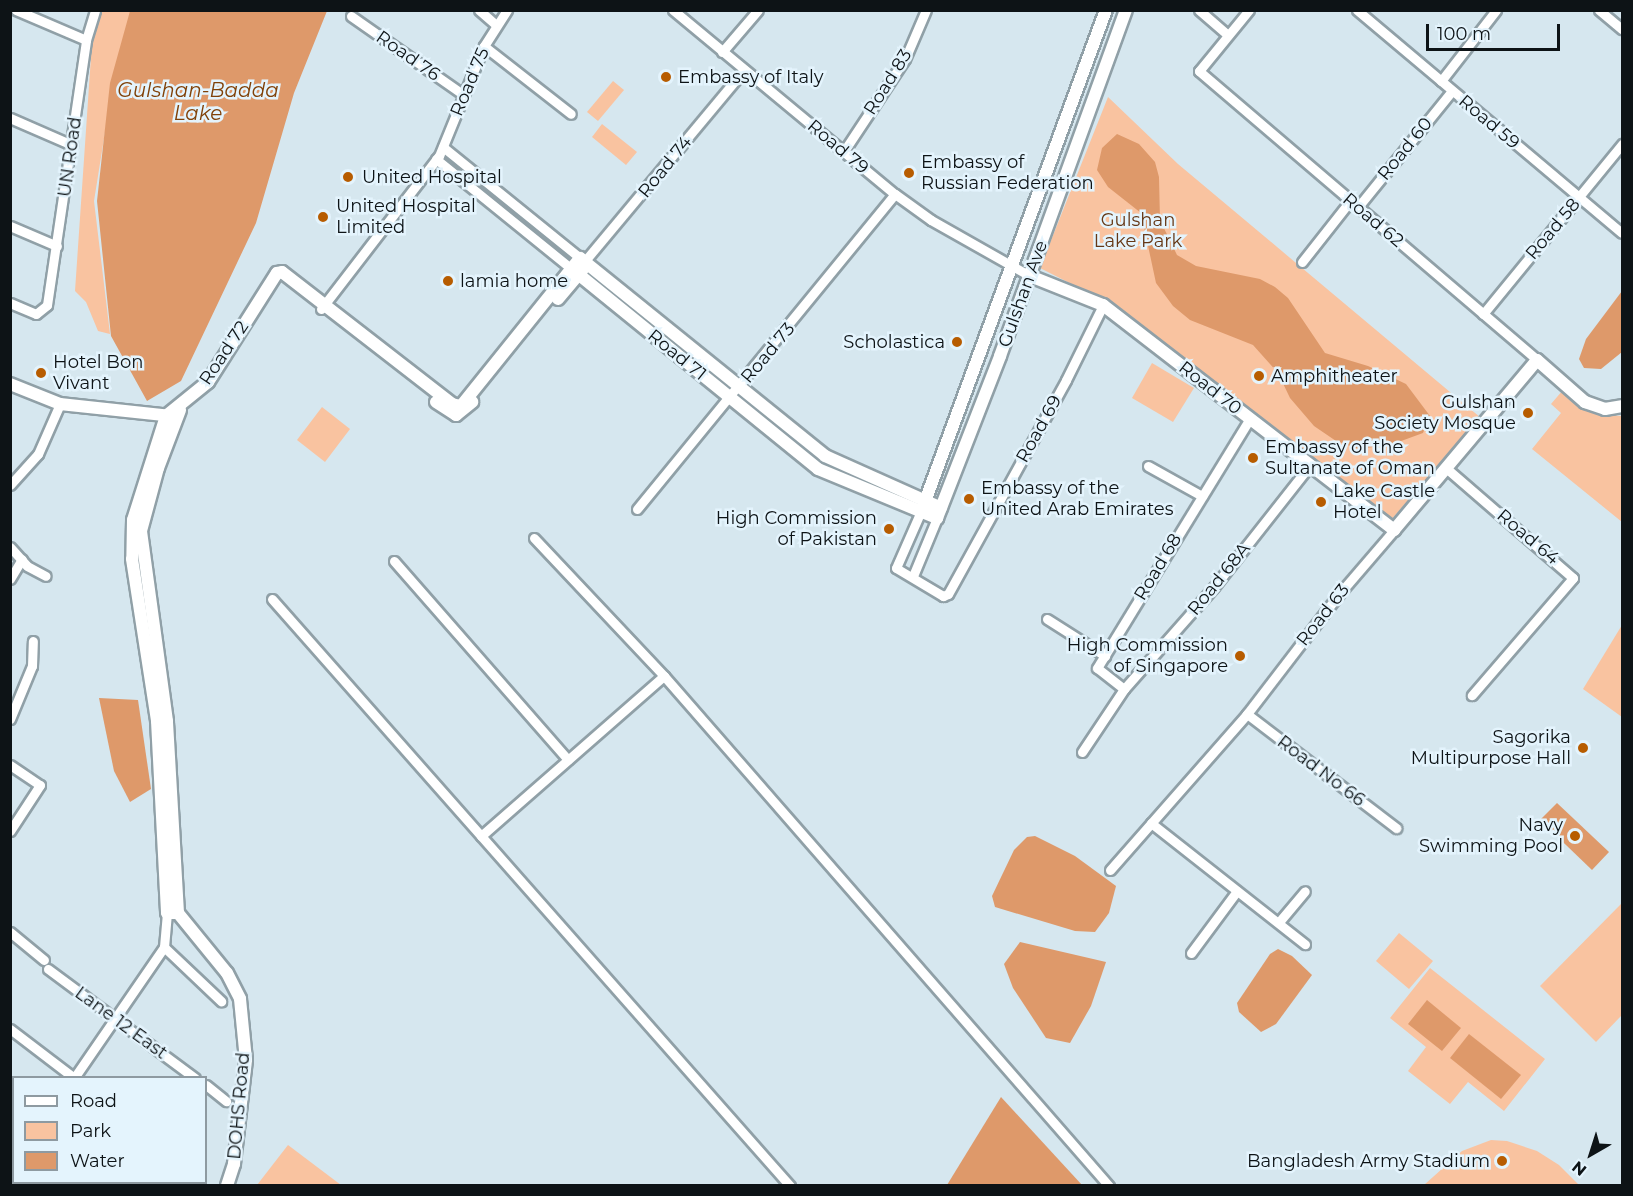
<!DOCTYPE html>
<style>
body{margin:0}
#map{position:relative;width:1633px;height:1196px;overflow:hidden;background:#d6e7ef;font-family:Montserrat,sans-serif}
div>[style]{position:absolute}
.green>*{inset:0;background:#f9c3a0}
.water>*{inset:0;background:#de996a}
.roads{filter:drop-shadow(2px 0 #90a0a7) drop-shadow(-2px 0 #90a0a7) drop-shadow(0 2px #90a0a7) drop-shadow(0 -2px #90a0a7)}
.minor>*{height:9px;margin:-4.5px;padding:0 4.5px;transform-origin:4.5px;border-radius:4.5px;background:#fff}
.tertiary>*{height:12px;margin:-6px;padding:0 6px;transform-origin:6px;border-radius:6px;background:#fff}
.dots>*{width:16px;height:16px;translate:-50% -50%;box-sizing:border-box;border:3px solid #e4f4fd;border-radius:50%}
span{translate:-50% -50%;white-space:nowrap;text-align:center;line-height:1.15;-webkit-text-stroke:5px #e4f4fd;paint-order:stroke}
.street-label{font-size:18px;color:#0d1316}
.poi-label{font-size:18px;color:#0d1316}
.left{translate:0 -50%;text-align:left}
.right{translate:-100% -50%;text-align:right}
.park-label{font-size:18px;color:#653715}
.water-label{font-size:20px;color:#804108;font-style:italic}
.frame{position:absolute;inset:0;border:12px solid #0d1316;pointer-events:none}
.legend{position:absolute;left:12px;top:1076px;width:195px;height:108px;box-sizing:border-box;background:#e4f4fd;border:2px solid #8e9aa1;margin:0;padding:8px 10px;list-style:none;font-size:18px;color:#0d1316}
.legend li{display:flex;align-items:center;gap:12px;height:30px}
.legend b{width:30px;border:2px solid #8e9aa1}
.north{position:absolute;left:1561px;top:1124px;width:60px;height:60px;-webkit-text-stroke:4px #e4f4fd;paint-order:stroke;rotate:219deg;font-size:16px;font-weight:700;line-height:24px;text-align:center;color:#0d1316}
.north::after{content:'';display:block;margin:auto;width:21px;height:27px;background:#0d1316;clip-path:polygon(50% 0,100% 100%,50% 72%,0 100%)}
.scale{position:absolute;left:1426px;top:24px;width:134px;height:27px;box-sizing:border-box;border:3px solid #0d1316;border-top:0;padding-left:8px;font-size:18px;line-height:21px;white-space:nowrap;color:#0d1316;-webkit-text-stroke:4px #e4f4fd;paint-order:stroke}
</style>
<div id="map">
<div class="green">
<i style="clip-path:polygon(101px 11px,133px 11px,113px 82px,94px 201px,110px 334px,98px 331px,86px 302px,75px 291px,92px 42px)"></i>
<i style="clip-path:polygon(613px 81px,624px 90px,598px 121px,587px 112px)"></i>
<i style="clip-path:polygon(1108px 97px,1178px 164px,1481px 418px,1390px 521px,1105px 301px,1040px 268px)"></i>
<i style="clip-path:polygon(602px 124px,637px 152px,626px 165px,592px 137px)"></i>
<i style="clip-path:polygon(1152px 363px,1194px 388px,1173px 422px,1132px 398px)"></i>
<i style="clip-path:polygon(1563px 390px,1583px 409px,1595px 414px,1622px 416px,1622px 522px,1532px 449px,1561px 413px,1551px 404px)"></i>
<i style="clip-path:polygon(322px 407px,350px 429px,325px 462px,297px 440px)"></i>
<i style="clip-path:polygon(1622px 625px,1622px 717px,1583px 689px)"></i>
<i style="clip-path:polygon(1622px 903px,1622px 1015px,1596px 1042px,1540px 986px)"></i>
<i style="clip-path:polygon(1399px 933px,1433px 961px,1409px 989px,1376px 961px)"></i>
<i style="clip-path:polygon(1430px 968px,1545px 1059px,1504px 1111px,1468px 1082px,1450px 1104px,1408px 1071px,1426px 1047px,1390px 1018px)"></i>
<i style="clip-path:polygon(1491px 1140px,1507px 1141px,1537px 1151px,1559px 1165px,1579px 1185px,1424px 1185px,1462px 1151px)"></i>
<i style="clip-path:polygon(288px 1145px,341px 1185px,257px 1185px)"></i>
</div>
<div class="water">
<i style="clip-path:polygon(130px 11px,327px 11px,294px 93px,256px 223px,181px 381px,147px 401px,111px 336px,97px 201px,110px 83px)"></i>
<i style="clip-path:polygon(1117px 134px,1139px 144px,1155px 162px,1159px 177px,1160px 220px,1177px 255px,1196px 266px,1260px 279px,1275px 287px,1288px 298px,1325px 353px,1368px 366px,1406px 384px,1430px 416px,1423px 433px,1393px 444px,1359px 449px,1336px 441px,1314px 426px,1290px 398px,1278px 373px,1253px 345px,1190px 320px,1173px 306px,1156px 283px,1141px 213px,1108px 187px,1097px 170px,1102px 148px)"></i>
<i style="clip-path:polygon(1622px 291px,1622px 352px,1601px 369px,1584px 368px,1579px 359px,1586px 339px)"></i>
<i style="clip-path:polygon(99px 698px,138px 700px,151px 789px,130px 802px,114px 771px)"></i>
<i style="clip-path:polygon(1557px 803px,1609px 852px,1592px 870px,1540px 820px)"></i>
<i style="clip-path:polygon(1035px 836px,1075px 856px,1116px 886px,1109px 913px,1095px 932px,1075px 931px,995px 907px,992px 896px,1014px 850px,1027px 837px)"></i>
<i style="clip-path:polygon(1020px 942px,1106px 962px,1091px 1006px,1070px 1043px,1046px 1038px,1013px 988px,1004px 964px)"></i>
<i style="clip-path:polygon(1278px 949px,1292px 956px,1312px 975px,1276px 1024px,1261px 1032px,1239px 1012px,1237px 1003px,1270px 954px)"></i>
<i style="clip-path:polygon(1427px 1000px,1461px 1028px,1442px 1051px,1408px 1024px)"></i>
<i style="clip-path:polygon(1469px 1034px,1521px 1075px,1501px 1099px,1450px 1058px)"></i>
<i style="clip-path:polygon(1001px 1097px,1082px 1185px,947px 1185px)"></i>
</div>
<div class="roads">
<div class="minor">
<i style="left:16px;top:10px;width:76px;rotate:23.2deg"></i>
<i style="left:479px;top:10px;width:21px;rotate:41deg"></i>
<i style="left:673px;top:10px;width:288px;rotate:39.7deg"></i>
<i style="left:895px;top:194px;width:44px;rotate:35.8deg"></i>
<i style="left:931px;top:220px;width:114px;rotate:29.5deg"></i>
<i style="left:1199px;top:10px;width:38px;rotate:41deg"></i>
<i style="left:1249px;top:10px;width:79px;rotate:129.3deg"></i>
<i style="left:1199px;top:71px;width:445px;rotate:40.5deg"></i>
<i style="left:1357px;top:10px;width:346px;rotate:40.1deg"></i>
<i style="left:1599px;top:10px;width:30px;rotate:40deg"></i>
<i style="left:351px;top:16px;width:138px;rotate:35deg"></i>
<i style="left:484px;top:46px;width:110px;rotate:38deg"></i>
<i style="left:722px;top:52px;width:55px;rotate:-49.4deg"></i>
<i style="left:1441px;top:81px;width:90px;rotate:-52.2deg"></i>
<i style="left:10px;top:118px;width:68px;rotate:23.5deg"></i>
<i style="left:443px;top:147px;width:176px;rotate:39deg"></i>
<i style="left:844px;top:151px;width:110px;rotate:-56.5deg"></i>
<i style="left:905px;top:59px;width:53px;rotate:-66.8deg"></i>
<i style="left:436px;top:159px;width:175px;rotate:39deg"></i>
<i style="left:1358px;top:207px;width:149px;rotate:-51deg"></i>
<i style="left:10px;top:226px;width:51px;rotate:23.1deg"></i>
<i style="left:584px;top:262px;width:250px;rotate:-50.2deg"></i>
<i style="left:1302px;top:262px;width:78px;rotate:-51.8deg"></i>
<i style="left:10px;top:303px;width:28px;rotate:23deg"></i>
<i style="left:36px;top:314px;width:14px;rotate:-39deg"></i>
<i style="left:47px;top:305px;width:268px;rotate:-81.6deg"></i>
<i style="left:86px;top:40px;width:31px;rotate:-73deg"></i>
<i style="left:321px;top:309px;width:193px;rotate:-52.4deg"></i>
<i style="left:439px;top:156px;width:119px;rotate:-67.8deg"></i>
<i style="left:484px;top:46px;width:43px;rotate:-57.4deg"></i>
<i style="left:1483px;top:314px;width:220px;rotate:-50.7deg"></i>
<i style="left:1148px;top:466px;width:62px;rotate:29.1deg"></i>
<i style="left:1446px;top:468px;width:168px;rotate:40.9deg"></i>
<i style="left:1573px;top:578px;width:155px;rotate:130.8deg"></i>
<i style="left:10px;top:485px;width:42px;rotate:-47.9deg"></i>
<i style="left:38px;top:454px;width:55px;rotate:-66.3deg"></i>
<i style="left:637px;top:509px;width:407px;rotate:-50.7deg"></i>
<i style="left:921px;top:511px;width:62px;rotate:113.7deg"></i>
<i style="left:896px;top:568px;width:55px;rotate:30.8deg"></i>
<i style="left:943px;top:596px;width:5px;rotate:-22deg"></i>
<i style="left:948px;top:594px;width:244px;rotate:-61.1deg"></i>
<i style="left:1066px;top:380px;width:84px;rotate:-63.7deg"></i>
<i style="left:534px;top:538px;width:190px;rotate:46.7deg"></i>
<i style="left:664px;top:676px;width:677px;rotate:48.89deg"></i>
<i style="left:10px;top:547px;width:25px;rotate:48deg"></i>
<i style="left:27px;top:566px;width:21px;rotate:28deg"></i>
<i style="left:394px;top:561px;width:264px;rotate:48.8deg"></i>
<i style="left:913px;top:576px;width:63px;rotate:-67.5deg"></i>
<i style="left:10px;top:579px;width:23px;rotate:-59deg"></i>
<i style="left:272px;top:599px;width:783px;rotate:48.57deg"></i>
<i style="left:1047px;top:619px;width:69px;rotate:32.5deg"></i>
<i style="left:1124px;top:689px;width:136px;rotate:-48.6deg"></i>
<i style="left:1214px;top:587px;width:155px;rotate:-51.8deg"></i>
<i style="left:1247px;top:714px;width:188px;rotate:37.4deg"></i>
<i style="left:10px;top:719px;width:57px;rotate:-67.5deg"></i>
<i style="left:32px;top:666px;width:25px;rotate:-88deg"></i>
<i style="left:1082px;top:752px;width:76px;rotate:-56.3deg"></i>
<i style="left:1124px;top:689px;width:34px;rotate:-142deg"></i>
<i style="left:1097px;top:668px;width:293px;rotate:-58.5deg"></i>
<i style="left:10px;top:765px;width:36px;rotate:34deg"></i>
<i style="left:40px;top:785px;width:55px;rotate:123.1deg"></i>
<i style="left:1151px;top:823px;width:196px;rotate:38.2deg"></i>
<i style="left:481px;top:836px;width:243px;rotate:-41.2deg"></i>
<i style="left:1110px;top:870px;width:208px;rotate:-48.7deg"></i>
<i style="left:1247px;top:714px;width:153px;rotate:-52.5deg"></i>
<i style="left:1340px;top:593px;width:83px;rotate:-49.4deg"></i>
<i style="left:1279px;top:922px;width:40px;rotate:-50deg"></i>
<i style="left:10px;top:932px;width:44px;rotate:39.5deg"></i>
<i style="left:164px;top:947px;width:79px;rotate:43.5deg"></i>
<i style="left:164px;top:947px;width:34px;rotate:-85deg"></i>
<i style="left:1191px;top:953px;width:77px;rotate:-53.4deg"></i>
<i style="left:48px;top:969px;width:183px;rotate:36.6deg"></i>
<i style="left:10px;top:1029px;width:81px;rotate:37.4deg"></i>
<i style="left:74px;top:1078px;width:159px;rotate:-55.5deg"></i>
<i style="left:206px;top:1085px;width:26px;rotate:39deg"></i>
<i style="left:10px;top:1118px;width:5px;rotate:37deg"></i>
<i style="left:10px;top:1165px;width:6px;rotate:-45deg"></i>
<i style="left:97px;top:1182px;width:6px;rotate:45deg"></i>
</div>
<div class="tertiary">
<i style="left:572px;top:269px;width:317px;rotate:39.1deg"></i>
<i style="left:818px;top:469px;width:129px;rotate:22.4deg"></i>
<i style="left:937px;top:518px;width:174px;rotate:-68.7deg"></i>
<i style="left:1000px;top:356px;width:368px;rotate:-70deg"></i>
<i style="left:1030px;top:276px;width:79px;rotate:21.7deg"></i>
<i style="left:1103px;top:305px;width:368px;rotate:37.7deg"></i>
<i style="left:1394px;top:530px;width:222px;rotate:-49.9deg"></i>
<i style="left:1537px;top:360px;width:64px;rotate:41.2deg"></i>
<i style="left:1585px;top:402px;width:21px;rotate:19deg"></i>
<i style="left:1605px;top:409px;width:17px;rotate:-10deg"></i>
<i style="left:558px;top:299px;width:39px;rotate:-50deg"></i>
<i style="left:10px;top:384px;width:54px;rotate:21.8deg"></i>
<i style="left:60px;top:404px;width:114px;rotate:6.1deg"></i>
<i style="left:436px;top:402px;width:24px;rotate:33deg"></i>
<i style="left:456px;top:415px;width:21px;rotate:-39deg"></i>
<i style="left:166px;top:416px;width:54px;rotate:-39deg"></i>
<i style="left:208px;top:382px;width:129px;rotate:-57.7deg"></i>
<i style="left:277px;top:273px;width:5px;rotate:-11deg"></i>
<i style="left:282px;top:272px;width:215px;rotate:37.8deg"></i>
<i style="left:452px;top:404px;width:9px;rotate:13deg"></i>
<i style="left:461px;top:406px;width:190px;rotate:-51.2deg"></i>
<i style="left:580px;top:258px;width:315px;rotate:38.9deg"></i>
<i style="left:825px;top:456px;width:127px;rotate:24.1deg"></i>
<i style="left:166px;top:416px;width:109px;rotate:107.6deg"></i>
<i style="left:133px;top:520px;width:39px;rotate:91deg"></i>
<i style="left:132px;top:559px;width:164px;rotate:81.2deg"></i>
<i style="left:157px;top:721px;width:192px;rotate:87deg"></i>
<i style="left:167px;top:913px;width:11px"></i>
<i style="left:923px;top:507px;width:530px;rotate:-69.79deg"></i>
<i style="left:178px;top:913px;width:192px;rotate:-93.3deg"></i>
<i style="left:167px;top:721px;width:192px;rotate:-97.8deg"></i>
<i style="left:141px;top:531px;width:65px;rotate:-74.9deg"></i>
<i style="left:158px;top:468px;width:62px;rotate:-69.2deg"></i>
<i style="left:178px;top:913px;width:77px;rotate:50.8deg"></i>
<i style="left:227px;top:973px;width:29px;rotate:63deg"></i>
<i style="left:240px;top:999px;width:61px;rotate:84.4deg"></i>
<i style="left:246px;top:1060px;width:105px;rotate:96.6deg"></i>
<i style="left:234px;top:1164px;width:23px;rotate:108deg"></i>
</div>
</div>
<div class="dots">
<i style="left:666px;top:77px;background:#b75c00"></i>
<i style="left:909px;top:173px;background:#b75c00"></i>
<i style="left:348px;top:177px;background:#b75c00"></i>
<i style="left:323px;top:217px;background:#b75c00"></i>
<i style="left:448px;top:281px;background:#b75c00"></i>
<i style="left:957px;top:342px;background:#b75c00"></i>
<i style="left:41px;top:373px;background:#b75c00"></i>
<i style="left:1259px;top:376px;background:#b75c00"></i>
<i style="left:1528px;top:413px;background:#b75c00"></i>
<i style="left:1253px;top:458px;background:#b75c00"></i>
<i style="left:969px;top:499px;background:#b75c00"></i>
<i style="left:1321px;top:502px;background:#b75c00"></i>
<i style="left:889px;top:529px;background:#b75c00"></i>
<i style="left:1240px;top:656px;background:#b75c00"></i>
<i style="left:1583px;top:748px;background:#b75c00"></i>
<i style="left:1575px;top:836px;background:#b75c00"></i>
<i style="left:1502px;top:1161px;background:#b75c00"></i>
</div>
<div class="street-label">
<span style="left:408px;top:56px;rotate:35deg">Road 76</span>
<span style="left:470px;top:82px;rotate:-67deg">Road 75</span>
<span style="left:888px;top:82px;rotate:-58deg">Road 83</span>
<span style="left:1489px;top:122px;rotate:40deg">Road 59</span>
<span style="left:838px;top:147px;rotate:40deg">Road 79</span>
<span style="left:1405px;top:149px;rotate:-51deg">Road 60</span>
<span style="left:70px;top:157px;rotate:-82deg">UN Road</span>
<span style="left:665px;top:167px;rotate:-51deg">Road 74</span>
<span style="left:1373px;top:220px;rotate:40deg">Road 62</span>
<span style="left:1553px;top:229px;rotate:-50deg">Road 58</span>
<span style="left:1023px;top:294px;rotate:-70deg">Gulshan Ave</span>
<span style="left:224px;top:353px;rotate:-56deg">Road 72</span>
<span style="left:768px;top:353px;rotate:-50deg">Road 73</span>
<span style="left:677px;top:355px;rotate:39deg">Road 71</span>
<span style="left:1210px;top:388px;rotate:38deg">Road 70</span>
<span style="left:1039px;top:429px;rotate:-61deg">Road 69</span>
<span style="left:1528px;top:537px;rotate:40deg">Road 64</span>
<span style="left:1158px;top:567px;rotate:-59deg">Road 68</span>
<span style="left:1219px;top:579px;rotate:-51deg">Road 68A</span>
<span style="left:1323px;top:615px;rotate:-52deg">Road 63</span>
<span style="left:1321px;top:771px;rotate:37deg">Road No 66</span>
<span style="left:121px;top:1023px;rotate:36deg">Lane 12 East</span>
<span style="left:239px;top:1106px;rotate:-85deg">DOHS Road</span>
</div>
<div class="poi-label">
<span class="left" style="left:678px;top:77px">Embassy of Italy</span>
<span class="left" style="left:921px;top:173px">Embassy of<br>Russian Federation</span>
<span class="left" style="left:362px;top:177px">United Hospital</span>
<span class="left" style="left:336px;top:217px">United Hospital<br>Limited</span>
<span class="left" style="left:460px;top:281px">lamia home</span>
<span class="right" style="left:945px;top:342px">Scholastica</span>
<span class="left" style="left:53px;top:373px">Hotel Bon<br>Vivant</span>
<span class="left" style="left:1271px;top:376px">Amphitheater</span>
<span class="right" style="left:1516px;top:413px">Gulshan<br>Society Mosque</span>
<span class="left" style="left:1265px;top:458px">Embassy of the<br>Sultanate of Oman</span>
<span class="left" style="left:981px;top:499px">Embassy of the<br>United Arab Emirates</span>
<span class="left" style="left:1333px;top:502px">Lake Castle<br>Hotel</span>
<span class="right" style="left:877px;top:529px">High Commission<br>of Pakistan</span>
<span class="right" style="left:1228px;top:656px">High Commission<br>of Singapore</span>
<span class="right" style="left:1571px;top:748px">Sagorika<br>Multipurpose Hall</span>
<span class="right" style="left:1563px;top:836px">Navy<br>Swimming Pool</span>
<span class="right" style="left:1490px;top:1161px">Bangladesh Army Stadium</span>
</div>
<div class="park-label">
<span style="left:1138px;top:231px">Gulshan<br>Lake Park</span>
</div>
<div class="water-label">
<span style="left:198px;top:102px">Gulshan-Badda<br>Lake</span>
</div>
<div class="frame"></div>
<ul class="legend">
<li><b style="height:8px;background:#fff"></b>Road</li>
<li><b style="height:16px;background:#f9c3a0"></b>Park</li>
<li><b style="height:16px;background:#de996a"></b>Water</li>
</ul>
<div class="north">N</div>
<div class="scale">100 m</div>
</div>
